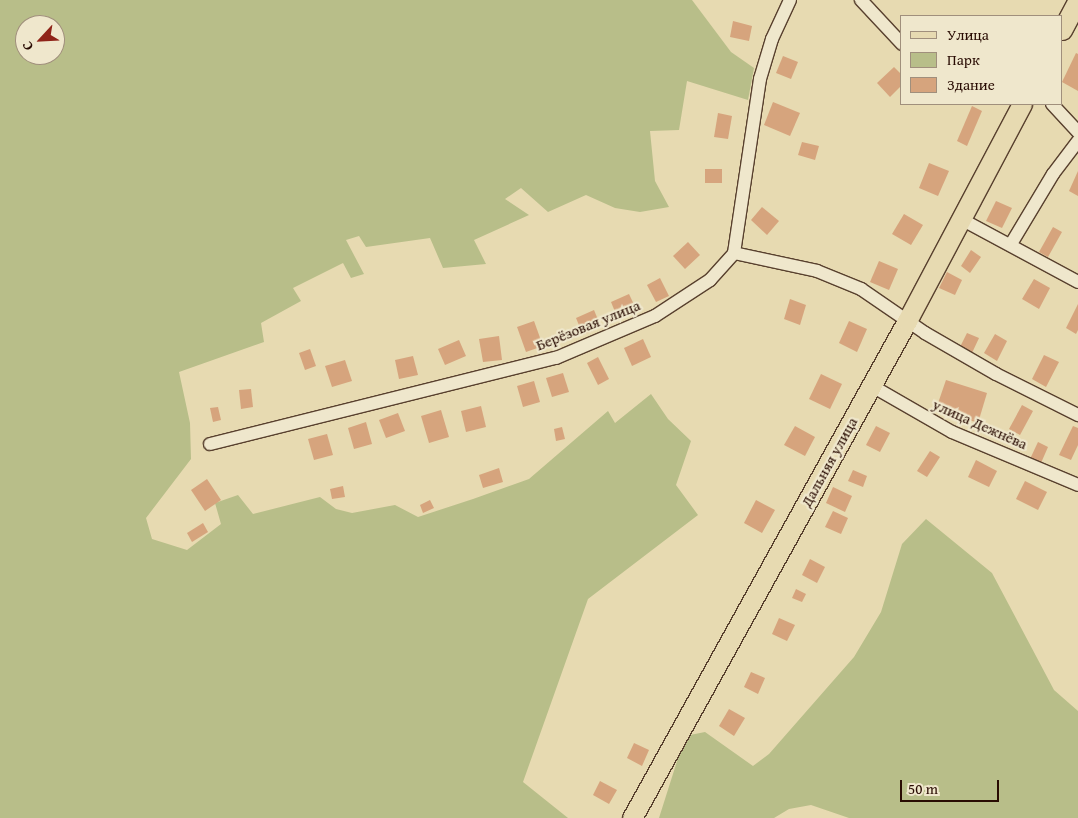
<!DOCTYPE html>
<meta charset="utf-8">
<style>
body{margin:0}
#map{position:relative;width:1078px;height:818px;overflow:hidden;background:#e7dab1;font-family:"Gentium Book Plus",serif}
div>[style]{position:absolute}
.green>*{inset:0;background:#b8be89}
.building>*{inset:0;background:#d6a47d}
.roads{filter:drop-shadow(1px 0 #58402e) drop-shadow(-1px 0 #58402e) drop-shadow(0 1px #58402e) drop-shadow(0 -1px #58402e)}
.minor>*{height:12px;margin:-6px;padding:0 6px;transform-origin:6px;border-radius:6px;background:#efe7cc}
.primary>*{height:19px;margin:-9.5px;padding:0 9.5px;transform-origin:9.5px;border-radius:9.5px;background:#e7dab1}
span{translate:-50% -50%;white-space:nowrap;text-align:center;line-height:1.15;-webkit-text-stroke:4.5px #efe7cc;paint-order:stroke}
.street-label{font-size:15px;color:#290c03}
.legend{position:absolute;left:900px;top:15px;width:162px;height:90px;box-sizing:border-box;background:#efe7cc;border:1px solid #a08f7c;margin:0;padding:6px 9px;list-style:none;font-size:15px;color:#290c03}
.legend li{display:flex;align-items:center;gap:10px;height:25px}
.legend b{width:25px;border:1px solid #a08f7c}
.north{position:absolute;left:15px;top:15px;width:50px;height:50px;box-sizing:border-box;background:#efe7cc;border:1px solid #a08f7c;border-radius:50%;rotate:245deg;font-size:14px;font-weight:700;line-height:20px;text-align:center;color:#290c03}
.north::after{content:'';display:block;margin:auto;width:18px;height:22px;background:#8f2418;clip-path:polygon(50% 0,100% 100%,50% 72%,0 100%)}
.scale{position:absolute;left:900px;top:780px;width:99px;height:22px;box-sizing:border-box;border:2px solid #290c03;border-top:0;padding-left:6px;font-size:15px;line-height:18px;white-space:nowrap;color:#290c03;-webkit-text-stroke:4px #efe7cc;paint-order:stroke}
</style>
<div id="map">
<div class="green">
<i style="clip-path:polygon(evenodd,0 0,692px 0,731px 52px,754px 68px,748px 100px,687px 81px,679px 130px,650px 131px,655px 181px,669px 207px,640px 212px,615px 208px,586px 195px,548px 212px,521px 188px,505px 199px,529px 215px,474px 240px,486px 264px,443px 268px,430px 238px,366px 247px,359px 236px,346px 240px,364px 274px,351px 278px,343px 263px,293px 288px,301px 301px,261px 323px,264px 342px,179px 372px,190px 423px,191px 459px,146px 518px,152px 539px,187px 550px,221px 524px,215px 503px,238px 495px,253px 514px,320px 497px,336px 509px,352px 513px,395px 505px,418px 517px,473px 499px,529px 479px,608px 411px,615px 423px,651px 394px,668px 419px,691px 441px,676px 485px,698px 515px,588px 599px,523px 782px,568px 818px,0 818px,0 0,25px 25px,55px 25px,55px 55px,25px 55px,25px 25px)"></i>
<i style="clip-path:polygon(926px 519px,992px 573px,1054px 690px,1078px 711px,1078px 818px,849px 818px,811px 805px,789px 809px,774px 818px,659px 818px,685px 736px,705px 732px,753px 766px,769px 754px,854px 657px,881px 612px,902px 544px)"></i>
</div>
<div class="building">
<i style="clip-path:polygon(733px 21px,752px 26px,749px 41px,730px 37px)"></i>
<i style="clip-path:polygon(1076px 53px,1078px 54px,1078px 91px,1062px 82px)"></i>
<i style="clip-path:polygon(783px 56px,798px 62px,791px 79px,776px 73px)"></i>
<i style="clip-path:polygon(894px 67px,902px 75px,902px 85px,890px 97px,877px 83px)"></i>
<i style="clip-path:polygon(773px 102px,800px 113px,790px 136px,764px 125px)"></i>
<i style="clip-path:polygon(972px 106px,982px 111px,967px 146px,957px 141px)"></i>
<i style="clip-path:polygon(718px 113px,732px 116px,728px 139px,714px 137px)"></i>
<i style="clip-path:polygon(802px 142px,819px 146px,815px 160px,798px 155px)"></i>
<i style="clip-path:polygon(929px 163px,949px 171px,938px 196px,919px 188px)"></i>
<i style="clip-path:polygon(705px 169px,722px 169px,722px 183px,705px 183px)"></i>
<i style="clip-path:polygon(1078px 171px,1078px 196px,1069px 191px)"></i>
<i style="clip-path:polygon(996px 201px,1012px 208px,1002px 228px,986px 221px)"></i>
<i style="clip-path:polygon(762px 207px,779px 221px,767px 235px,751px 220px)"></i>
<i style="clip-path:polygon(904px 214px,923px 225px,911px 245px,892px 234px)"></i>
<i style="clip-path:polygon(1053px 227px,1062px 232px,1048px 257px,1039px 252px)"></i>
<i style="clip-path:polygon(688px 242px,700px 255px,685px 269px,673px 256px)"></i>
<i style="clip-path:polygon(971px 250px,981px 257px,970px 273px,961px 266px)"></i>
<i style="clip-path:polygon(879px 261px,898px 269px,889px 290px,870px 282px)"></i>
<i style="clip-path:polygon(947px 272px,962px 280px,955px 295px,939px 288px)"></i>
<i style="clip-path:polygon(660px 278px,669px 296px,656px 302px,647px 285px)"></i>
<i style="clip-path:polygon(1034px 279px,1050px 288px,1039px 309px,1022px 299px)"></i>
<i style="clip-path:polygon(629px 294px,637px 311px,618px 319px,611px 302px)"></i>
<i style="clip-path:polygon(790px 299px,806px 305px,800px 325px,784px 319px)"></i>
<i style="clip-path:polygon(1078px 304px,1078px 330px,1076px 334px,1066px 328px)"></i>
<i style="clip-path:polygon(594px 310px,601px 327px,583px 335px,576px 318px)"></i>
<i style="clip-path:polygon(534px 321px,543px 346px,526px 352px,517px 327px)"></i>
<i style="clip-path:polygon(849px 321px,867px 329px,857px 352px,839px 343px)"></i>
<i style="clip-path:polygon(967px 333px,979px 338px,972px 353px,960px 347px)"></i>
<i style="clip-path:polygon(995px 334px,1007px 341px,997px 361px,984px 353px)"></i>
<i style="clip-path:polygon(499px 336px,502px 360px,483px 362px,479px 339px)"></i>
<i style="clip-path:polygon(643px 339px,651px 357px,632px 366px,624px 348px)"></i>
<i style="clip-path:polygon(459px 340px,466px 356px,445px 365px,438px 349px)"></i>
<i style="clip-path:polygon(310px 349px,316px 366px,305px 370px,299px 353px)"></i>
<i style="clip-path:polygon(1044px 355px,1059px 362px,1046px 387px,1032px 379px)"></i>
<i style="clip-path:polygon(413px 356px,418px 375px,399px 379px,395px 360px)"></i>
<i style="clip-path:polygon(598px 357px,609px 379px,598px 385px,587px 363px)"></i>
<i style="clip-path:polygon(345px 360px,352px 381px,332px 387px,325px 366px)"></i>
<i style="clip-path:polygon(563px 373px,569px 392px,552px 397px,546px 378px)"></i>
<i style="clip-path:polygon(821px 374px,842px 384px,830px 409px,809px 399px)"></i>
<i style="clip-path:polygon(946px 380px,987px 393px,978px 423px,936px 409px)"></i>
<i style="clip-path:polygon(534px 381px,540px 402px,523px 407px,517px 386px)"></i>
<i style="clip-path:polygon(251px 389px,253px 407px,241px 409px,239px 390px)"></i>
<i style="clip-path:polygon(1022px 405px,1033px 411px,1020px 435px,1009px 429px)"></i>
<i style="clip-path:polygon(481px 406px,486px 427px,466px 432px,461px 411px)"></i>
<i style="clip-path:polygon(218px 407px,221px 420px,213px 422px,210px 408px)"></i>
<i style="clip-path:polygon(441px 410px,449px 437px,429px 443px,421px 416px)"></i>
<i style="clip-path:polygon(398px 413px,405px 431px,386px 438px,379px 420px)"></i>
<i style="clip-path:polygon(366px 422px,372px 444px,354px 449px,348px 428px)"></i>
<i style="clip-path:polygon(795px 426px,815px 437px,805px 456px,784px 445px)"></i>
<i style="clip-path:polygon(876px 426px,890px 433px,880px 452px,866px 445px)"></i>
<i style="clip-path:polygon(1073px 426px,1078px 428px,1078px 445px,1071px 460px,1059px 455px)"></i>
<i style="clip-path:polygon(562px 427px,565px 439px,556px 441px,554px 429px)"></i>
<i style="clip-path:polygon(327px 434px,333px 455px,314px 460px,308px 439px)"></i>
<i style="clip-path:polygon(1038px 442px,1048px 447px,1041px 463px,1030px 459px)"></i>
<i style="clip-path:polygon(930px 451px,940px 457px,927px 477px,917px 471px)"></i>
<i style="clip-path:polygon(976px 460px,997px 471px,989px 487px,968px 477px)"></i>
<i style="clip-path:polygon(499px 468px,503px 482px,483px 488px,479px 475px)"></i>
<i style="clip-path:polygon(853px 470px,867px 476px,863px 487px,848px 481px)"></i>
<i style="clip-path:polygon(207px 479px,221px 500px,205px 511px,191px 490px)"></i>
<i style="clip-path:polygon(1025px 481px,1047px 492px,1038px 510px,1016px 499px)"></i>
<i style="clip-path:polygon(343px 486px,345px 497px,332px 499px,330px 489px)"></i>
<i style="clip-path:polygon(833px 487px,852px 496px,845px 512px,826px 503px)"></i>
<i style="clip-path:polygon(430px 500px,434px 508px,423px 513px,420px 505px)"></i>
<i style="clip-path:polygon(756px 500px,775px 510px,762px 533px,744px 523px)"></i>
<i style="clip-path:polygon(833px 511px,848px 518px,841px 534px,825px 527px)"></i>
<i style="clip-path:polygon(203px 523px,208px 532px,192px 542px,187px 533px)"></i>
<i style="clip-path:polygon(810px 559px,825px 567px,817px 583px,802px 575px)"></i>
<i style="clip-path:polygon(796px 589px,806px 594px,802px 602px,792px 598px)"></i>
<i style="clip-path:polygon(779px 618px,795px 625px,787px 641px,772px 634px)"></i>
<i style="clip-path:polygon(751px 672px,765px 678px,758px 694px,744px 687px)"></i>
<i style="clip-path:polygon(729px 709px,745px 718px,734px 736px,719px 726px)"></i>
<i style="clip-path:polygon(634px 743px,649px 750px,642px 766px,627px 758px)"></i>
<i style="clip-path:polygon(600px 781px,617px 790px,609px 804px,593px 795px)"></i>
</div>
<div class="roads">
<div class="minor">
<i style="left:861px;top:0;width:60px;rotate:47deg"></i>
<i style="left:1052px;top:104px;width:38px;rotate:47deg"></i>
<i style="left:961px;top:219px;width:133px;rotate:28.3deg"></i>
<i style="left:1011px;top:244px;width:82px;rotate:-59deg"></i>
<i style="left:1053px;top:174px;width:41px;rotate:-52.9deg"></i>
<i style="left:734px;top:253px;width:85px;rotate:12.2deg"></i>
<i style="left:817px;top:271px;width:48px;rotate:22.2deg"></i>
<i style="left:861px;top:289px;width:78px;rotate:34.5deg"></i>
<i style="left:925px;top:333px;width:82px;rotate:30deg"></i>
<i style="left:996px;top:374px;width:92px;rotate:26.6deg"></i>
<i style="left:872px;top:386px;width:92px;rotate:29.9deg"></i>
<i style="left:952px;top:432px;width:137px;rotate:22.8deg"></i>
<i style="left:210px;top:444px;width:357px;rotate:-14deg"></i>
<i style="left:556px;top:358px;width:108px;rotate:-23deg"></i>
<i style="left:655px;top:316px;width:66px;rotate:-33.2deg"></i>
<i style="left:710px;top:280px;width:36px;rotate:-48deg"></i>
<i style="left:734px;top:253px;width:176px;rotate:-81.5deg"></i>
<i style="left:760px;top:79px;width:42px;rotate:-73.3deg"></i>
<i style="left:772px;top:39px;width:43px;rotate:-65.2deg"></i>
</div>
<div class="primary">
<i style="left:1062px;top:30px;width:34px;rotate:-62deg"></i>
<i style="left:632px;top:818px;width:568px;rotate:-61.04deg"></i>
<i style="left:907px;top:321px;width:246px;rotate:-62.1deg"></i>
</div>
</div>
<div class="street-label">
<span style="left:588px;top:325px;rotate:-22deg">Берёзовая улица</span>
<span style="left:980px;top:424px;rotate:24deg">улица Дежнёва</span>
<span style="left:829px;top:462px;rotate:-61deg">Дальняя улица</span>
</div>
<ul class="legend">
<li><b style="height:6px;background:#e7dab1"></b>Улица</li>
<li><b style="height:14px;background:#b8be89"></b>Парк</li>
<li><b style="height:14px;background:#d6a47d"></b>Здание</li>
</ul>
<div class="north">С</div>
<div class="scale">50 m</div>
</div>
